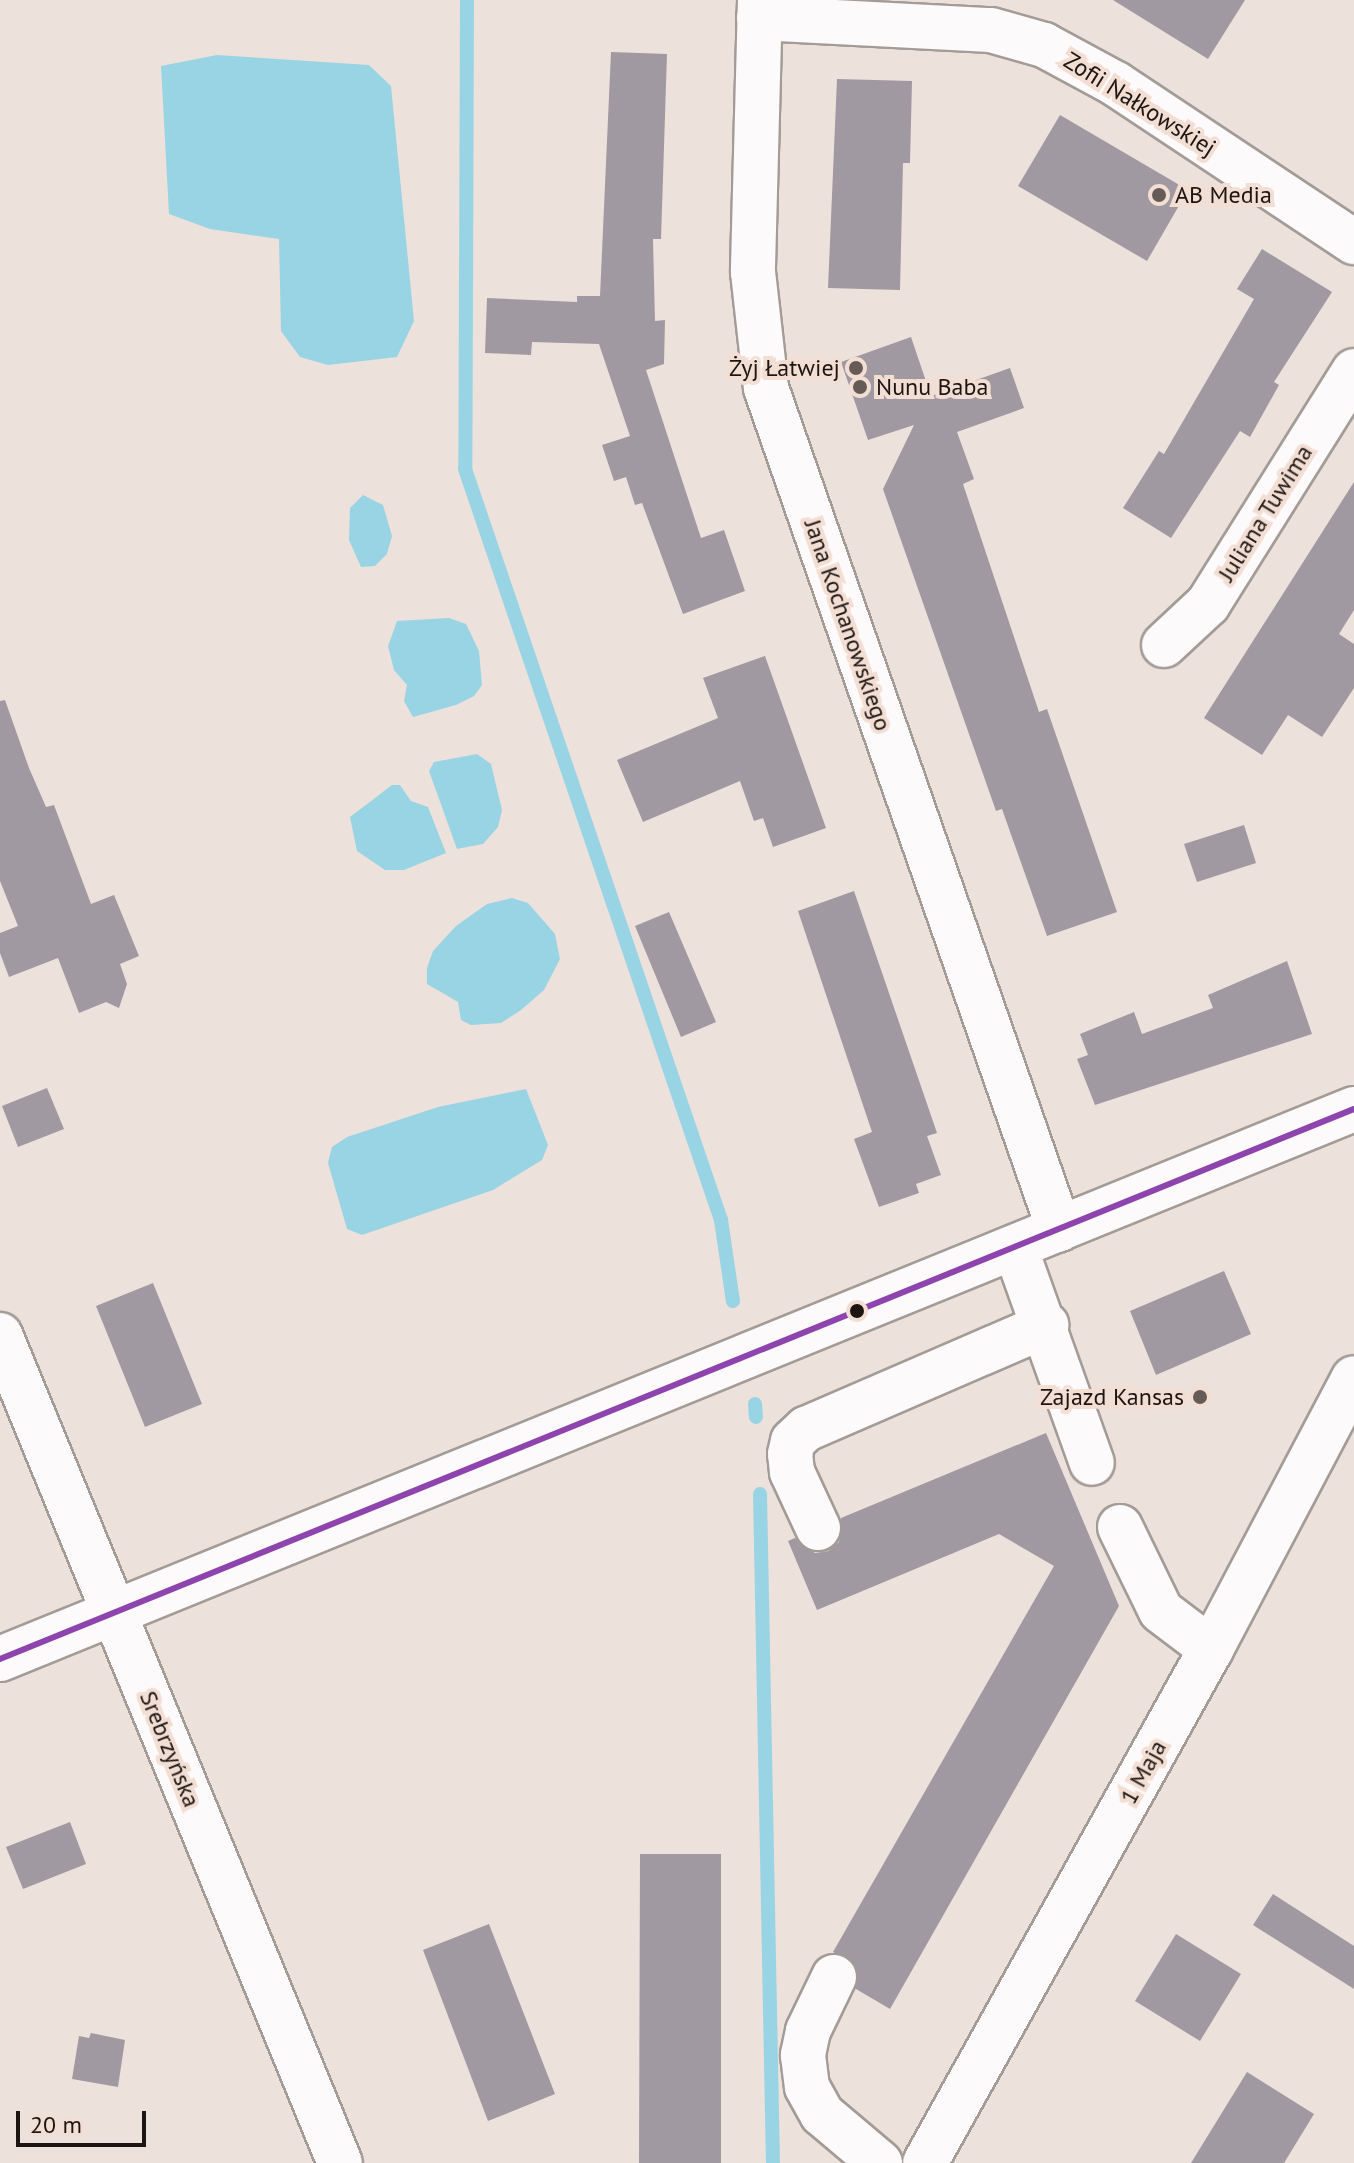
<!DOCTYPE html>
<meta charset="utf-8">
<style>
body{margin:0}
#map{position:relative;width:1354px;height:2163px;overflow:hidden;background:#ece1db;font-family:"PT Sans",sans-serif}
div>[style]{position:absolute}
.water>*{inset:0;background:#99d4e5}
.stream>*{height:14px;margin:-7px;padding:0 7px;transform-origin:7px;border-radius:7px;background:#99d4e5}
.building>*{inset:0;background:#a199a1}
.roads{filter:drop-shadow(2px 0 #a39b96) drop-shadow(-2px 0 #a39b96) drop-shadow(0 2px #a39b96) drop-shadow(0 -2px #a39b96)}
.minor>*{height:44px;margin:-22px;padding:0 22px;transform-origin:22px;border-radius:22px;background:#fcfafa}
.bus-1>*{height:6px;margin:-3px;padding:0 3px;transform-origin:3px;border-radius:3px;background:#8e44ad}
.dots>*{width:22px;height:22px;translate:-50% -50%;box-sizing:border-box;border:4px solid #f3ded4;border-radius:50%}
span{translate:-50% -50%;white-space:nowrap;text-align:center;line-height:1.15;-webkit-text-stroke:8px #f3ded4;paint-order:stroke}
.street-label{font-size:24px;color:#1c1511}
.poi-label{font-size:24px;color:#1c1511}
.left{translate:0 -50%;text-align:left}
.right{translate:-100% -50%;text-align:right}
.scale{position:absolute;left:16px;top:2111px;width:130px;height:36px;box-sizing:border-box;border:4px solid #1c1511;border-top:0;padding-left:10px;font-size:24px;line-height:28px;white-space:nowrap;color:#1c1511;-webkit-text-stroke:6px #f3ded4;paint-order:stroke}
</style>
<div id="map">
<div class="water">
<i style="clip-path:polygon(217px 55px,369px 65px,391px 86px,414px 321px,397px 357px,328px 365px,300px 357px,281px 331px,279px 239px,210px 229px,169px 214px,161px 66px)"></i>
<i style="clip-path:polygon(363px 495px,383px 505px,392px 536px,387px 554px,375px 566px,361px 567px,349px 540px,350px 508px)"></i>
<i style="clip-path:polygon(449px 618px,466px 624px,479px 651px,482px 685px,474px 696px,456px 705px,413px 717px,404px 701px,407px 685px,394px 670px,388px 646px,397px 621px)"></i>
<i style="clip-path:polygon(477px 754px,491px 764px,502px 810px,498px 827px,483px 844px,457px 849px,429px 771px,434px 762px)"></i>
<i style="clip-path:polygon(392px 785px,400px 785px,411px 801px,428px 807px,446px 853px,404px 870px,385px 870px,357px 851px,350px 817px)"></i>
<i style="clip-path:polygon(512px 898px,528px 903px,555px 934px,560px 959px,544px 990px,521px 1010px,501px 1023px,471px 1025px,461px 1020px,458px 1002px,427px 984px,427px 968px,433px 951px,456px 926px,487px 904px)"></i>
<i style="clip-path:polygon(526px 1089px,548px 1145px,542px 1160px,493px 1190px,362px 1235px,347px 1229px,328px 1163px,332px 1147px,347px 1137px,438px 1107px)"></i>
</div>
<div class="stream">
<i style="left:467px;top:0;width:469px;rotate:90.2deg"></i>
<i style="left:465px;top:469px;width:793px;rotate:71.18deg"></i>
<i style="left:721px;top:1220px;width:82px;rotate:81.6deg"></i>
<i style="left:755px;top:1404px;width:13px;rotate:86deg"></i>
<i style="left:760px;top:1494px;width:669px;rotate:88.89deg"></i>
</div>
<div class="building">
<i style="clip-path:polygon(1113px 0,1245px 0,1208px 59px)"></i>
<i style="clip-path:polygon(611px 52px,667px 54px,661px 239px,653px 239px,655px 321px,665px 320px,664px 364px,646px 370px,701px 538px,724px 530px,745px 591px,683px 614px,642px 503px,635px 505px,626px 477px,614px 481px,602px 445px,630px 436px,599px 344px,532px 342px,531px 355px,485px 353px,487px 298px,577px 302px,577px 296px,600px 296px)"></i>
<i style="clip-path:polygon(837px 79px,912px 81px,910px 163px,903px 163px,900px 290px,828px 288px)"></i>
<i style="clip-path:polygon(1060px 115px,1188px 190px,1147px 261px,1018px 186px)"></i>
<i style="clip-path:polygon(1262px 249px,1332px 292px,1274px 382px,1279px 385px,1250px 437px,1240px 431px,1171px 538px,1123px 508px,1159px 451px,1164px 454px,1254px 299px,1237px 289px)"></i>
<i style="clip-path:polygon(911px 337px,931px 396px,1010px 368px,1024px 408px,957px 432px,974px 479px,963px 484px,1039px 712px,1047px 709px,1117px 912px,1047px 936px,1002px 809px,996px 811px,883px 489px,914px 425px,868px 440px,841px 362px)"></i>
<i style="clip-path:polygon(1354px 482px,1354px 610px,1339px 634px,1354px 644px,1354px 688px,1322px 737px,1288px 715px,1262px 755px,1204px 718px)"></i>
<i style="clip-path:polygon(765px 656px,826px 828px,773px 847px,763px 818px,754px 821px,740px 781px,643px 822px,617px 760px,718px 718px,703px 678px)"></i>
<i style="clip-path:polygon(5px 700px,29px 768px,46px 807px,54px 805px,91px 904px,114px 895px,139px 956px,120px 964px,127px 984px,119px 1008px,106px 1002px,79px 1013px,58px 958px,9px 977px,0 953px,0 933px,18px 926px,0 881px,0 701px)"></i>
<i style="clip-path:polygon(1244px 825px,1256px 863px,1197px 882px,1184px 844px)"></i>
<i style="clip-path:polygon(854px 891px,937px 1133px,927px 1136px,941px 1175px,916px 1184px,919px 1193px,879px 1207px,854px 1139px,872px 1132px,798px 911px)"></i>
<i style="clip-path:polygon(669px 912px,716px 1022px,681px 1037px,635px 926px)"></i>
<i style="clip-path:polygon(1287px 961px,1312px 1034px,1095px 1105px,1077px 1059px,1088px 1055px,1080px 1034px,1134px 1012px,1142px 1034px,1213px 1008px,1208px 995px)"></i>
<i style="clip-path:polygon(47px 1088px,64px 1129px,18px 1147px,2px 1106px)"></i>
<i style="clip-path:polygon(1224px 1271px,1251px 1334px,1156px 1375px,1130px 1311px)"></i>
<i style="clip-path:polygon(153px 1283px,202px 1404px,145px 1427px,96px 1306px)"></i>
<i style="clip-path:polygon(1046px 1433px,1119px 1606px,890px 2009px,856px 1989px,855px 1964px,833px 1952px,1054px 1566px,999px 1534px,817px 1610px,788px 1541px,795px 1538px,815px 1553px,828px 1551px,839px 1542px,841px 1518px)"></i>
<i style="clip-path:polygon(70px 1822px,86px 1864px,23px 1889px,6px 1847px)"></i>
<i style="clip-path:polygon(640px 1854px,721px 1854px,721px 2163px,639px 2163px)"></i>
<i style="clip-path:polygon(1273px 1894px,1354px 1946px,1354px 1989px,1253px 1925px)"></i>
<i style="clip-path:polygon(489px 1924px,555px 2094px,488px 2121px,423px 1950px)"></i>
<i style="clip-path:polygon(1176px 1934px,1241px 1974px,1200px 2041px,1135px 2001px)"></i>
<i style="clip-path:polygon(91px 2033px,125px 2040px,118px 2087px,72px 2079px,79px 2036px,89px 2038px)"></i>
<i style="clip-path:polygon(1247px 2072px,1314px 2114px,1284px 2163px,1191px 2163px)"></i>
</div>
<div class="roads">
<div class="minor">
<i style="left:760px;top:0;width:272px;rotate:91.5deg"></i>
<i style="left:753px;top:272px;width:117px;rotate:83.6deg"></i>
<i style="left:766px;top:388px;width:891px;rotate:70.79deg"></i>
<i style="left:759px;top:18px;width:232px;rotate:3deg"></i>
<i style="left:991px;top:30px;width:55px;rotate:15.8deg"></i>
<i style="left:1044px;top:45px;width:82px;rotate:28.4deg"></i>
<i style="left:1116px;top:84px;width:286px;rotate:33.6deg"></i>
<i style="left:1164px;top:645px;width:60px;rotate:-43deg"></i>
<i style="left:1208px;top:604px;width:275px;rotate:-57.9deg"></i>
<i style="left:1015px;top:1247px;width:229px;rotate:70.4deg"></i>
<i style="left:0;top:1335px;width:895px;rotate:67.68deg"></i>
<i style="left:1120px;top:1527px;width:93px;rotate:64deg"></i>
<i style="left:1161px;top:1611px;width:63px;rotate:37.2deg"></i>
<i style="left:818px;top:1528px;width:62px;rotate:-114.9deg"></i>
<i style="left:792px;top:1472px;width:18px;rotate:-96deg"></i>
<i style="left:790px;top:1454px;width:13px;rotate:-77deg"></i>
<i style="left:793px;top:1441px;width:18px;rotate:-43deg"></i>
<i style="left:806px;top:1429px;width:262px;rotate:-23.4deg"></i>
<i style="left:0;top:1659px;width:1461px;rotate:-22.11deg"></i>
<i style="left:834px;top:1977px;width:60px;rotate:115.7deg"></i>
<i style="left:808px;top:2031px;width:25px;rotate:102deg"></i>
<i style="left:803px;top:2055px;width:32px;rotate:83deg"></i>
<i style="left:807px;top:2087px;width:31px;rotate:61deg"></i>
<i style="left:822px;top:2114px;width:76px;rotate:40.2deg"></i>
<i style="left:925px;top:2163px;width:588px;rotate:-60.91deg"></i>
<i style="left:1211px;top:1649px;width:306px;rotate:-62.2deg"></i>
</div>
</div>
<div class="bus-1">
<i style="left:0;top:1659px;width:1461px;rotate:-22.11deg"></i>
</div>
<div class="dots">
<i style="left:1159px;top:195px;background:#655c58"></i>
<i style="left:856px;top:368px;background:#655c58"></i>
<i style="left:860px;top:387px;background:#655c58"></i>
<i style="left:857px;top:1311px;background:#1c1511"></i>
<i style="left:1200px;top:1397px;background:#655c58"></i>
</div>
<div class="street-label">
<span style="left:1140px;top:104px;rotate:32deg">Zofii Nałkowskiej</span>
<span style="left:1265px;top:513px;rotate:-58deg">Juliana Tuwima</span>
<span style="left:848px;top:625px;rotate:71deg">Jana Kochanowskiego</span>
<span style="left:170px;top:1749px;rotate:68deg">Srebrzyńska</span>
<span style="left:1143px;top:1772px;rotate:-61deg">1 Maja</span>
</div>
<div class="poi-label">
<span class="left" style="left:1175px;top:195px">AB Media</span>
<span class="right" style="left:840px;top:368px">Żyj Łatwiej</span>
<span class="left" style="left:876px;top:387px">Nunu Baba</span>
<span class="right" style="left:1184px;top:1397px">Zajazd Kansas</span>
</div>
<div class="scale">20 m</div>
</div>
